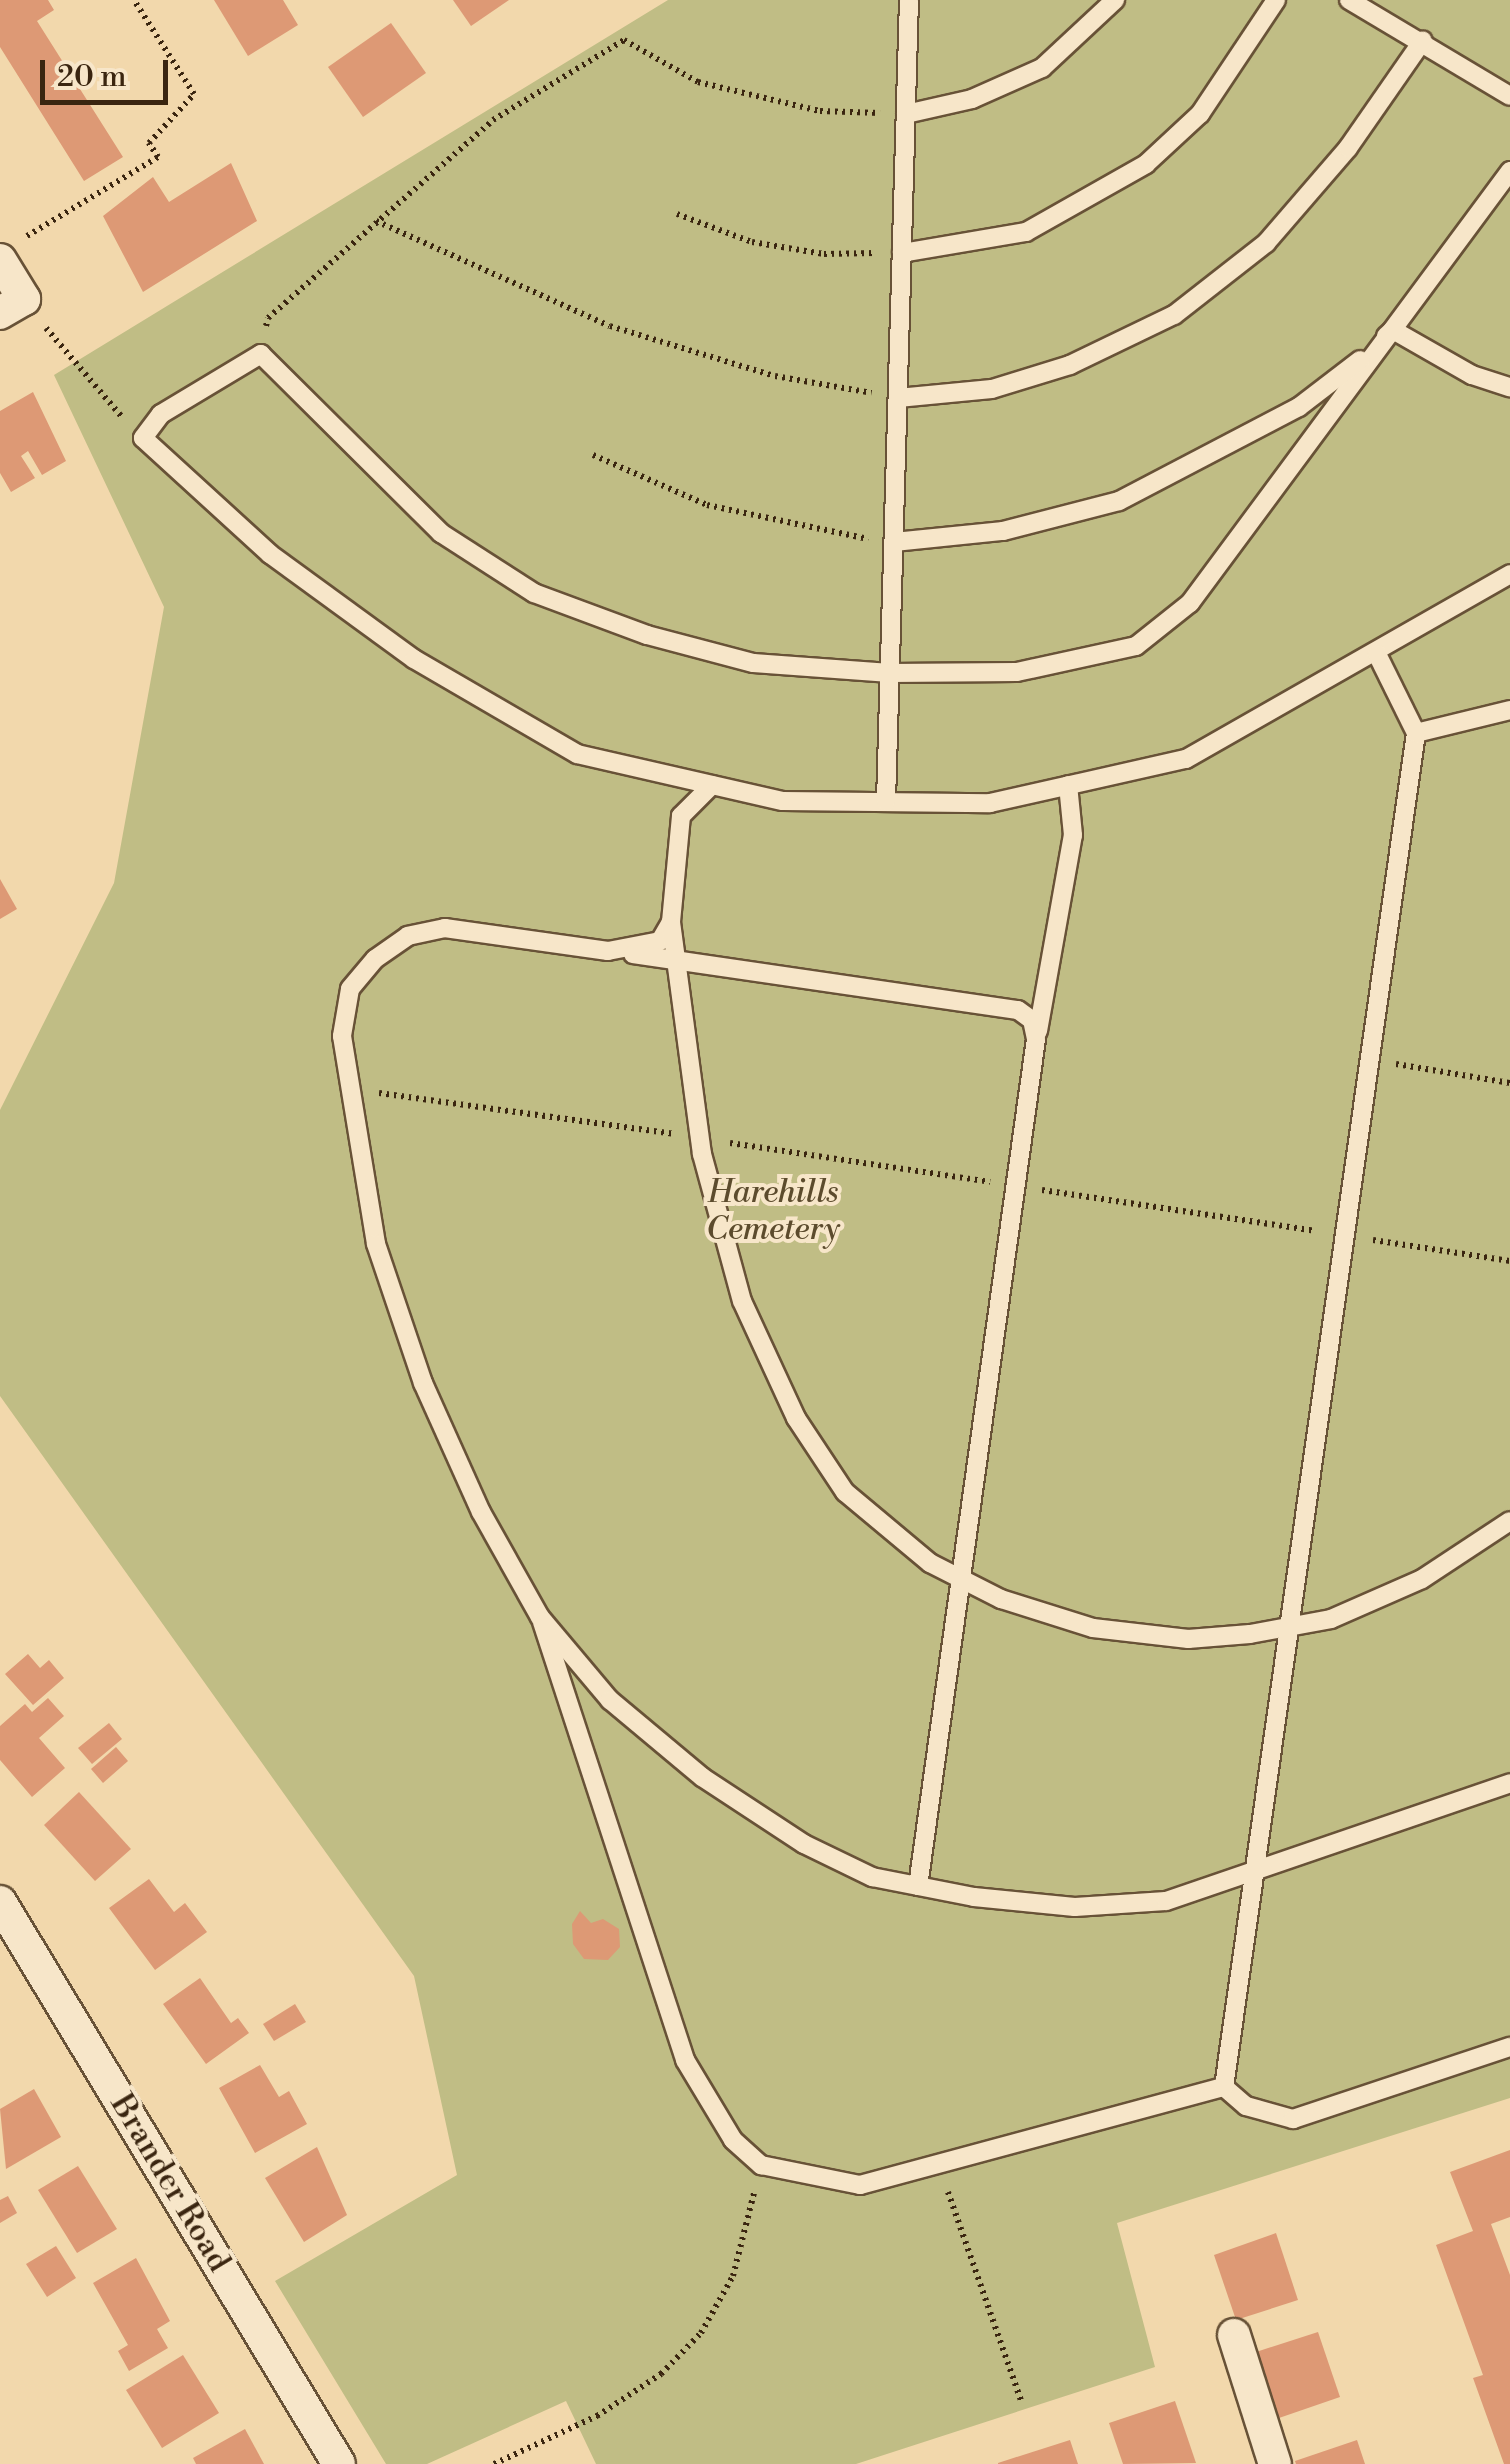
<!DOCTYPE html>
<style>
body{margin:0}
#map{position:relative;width:1510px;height:2464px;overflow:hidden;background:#f2d8ac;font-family:"Libre Bodoni",serif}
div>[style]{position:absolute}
.green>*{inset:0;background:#c0bd85}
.building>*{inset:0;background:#dd9975}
.path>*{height:6px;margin-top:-3px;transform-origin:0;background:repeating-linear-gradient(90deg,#3a2510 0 2.5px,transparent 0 7.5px)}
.roads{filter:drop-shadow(2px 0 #685237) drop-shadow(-2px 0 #685237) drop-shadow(0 2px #685237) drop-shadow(0 -2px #685237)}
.lane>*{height:18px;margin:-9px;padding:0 9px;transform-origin:9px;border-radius:9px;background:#f7e6c9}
.street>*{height:32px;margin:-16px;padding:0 16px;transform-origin:16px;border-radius:16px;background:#f7e6c9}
span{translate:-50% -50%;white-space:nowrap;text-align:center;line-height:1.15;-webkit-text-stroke:8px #f7e6c9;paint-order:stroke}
.park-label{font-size:32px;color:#5c4b2d;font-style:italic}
.street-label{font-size:32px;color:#3a2510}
.scale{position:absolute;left:40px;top:60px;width:128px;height:45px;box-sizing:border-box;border:5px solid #3a2510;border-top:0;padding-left:12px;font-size:30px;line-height:35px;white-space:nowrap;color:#3a2510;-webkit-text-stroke:8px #f7e6c9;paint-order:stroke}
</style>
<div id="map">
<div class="green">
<i style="clip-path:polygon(668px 0,1510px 0,1510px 2098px,1117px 2223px,1155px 2367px,856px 2464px,596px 2464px,566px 2401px,427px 2464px,386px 2464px,275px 2281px,457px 2175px,414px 1976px,0 1396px,0 1110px,114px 883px,164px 607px,54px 375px)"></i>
</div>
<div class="building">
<i style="clip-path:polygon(0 0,48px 0,54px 10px,37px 21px,123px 157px,84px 181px,0 47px)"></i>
<i style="clip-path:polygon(214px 0,283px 0,298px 25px,248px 56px)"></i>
<i style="clip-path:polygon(453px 0,509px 0,471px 26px)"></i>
<i style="clip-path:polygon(391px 23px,426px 73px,363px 117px,328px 67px)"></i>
<i style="clip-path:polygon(231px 163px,257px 221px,143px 292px,103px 216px,153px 177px,169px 202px)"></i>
<i style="clip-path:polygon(33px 392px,66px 461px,42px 475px,28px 451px,21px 456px,35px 478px,11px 492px,0 473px,0 411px)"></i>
<i style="clip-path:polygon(0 879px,17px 909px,0 919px)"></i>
<i style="clip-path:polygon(28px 1654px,40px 1668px,49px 1660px,64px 1678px,33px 1705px,5px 1674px)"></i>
<i style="clip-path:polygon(48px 1698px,64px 1716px,39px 1738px,65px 1768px,32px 1797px,0 1760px,0 1726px,25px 1704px,32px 1712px)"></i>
<i style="clip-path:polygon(109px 1723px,122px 1739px,92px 1764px,78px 1748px)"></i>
<i style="clip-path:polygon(116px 1747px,128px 1761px,103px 1783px,91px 1769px)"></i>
<i style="clip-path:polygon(79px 1792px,131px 1849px,95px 1881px,44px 1825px)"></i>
<i style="clip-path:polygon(149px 1879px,174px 1912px,185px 1903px,207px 1932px,155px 1970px,109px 1908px)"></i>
<i style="clip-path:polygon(580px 1911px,591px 1923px,603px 1919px,619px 1929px,620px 1947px,608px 1960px,584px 1959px,573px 1944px,572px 1924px)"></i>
<i style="clip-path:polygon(200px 1978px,231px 2023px,238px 2018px,249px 2033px,206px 2064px,163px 2004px)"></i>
<i style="clip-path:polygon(295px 2004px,306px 2022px,274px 2041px,263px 2024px)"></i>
<i style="clip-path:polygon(260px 2065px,279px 2097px,289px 2091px,307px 2124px,255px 2153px,219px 2088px)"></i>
<i style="clip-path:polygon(34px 2089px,61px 2137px,6px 2169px,0 2109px)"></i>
<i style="clip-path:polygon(317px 2147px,347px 2215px,304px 2242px,265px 2178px)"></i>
<i style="clip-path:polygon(1510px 2150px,1510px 2217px,1491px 2224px,1510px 2275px,1510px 2464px,1504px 2464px,1473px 2378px,1483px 2375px,1436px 2245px,1473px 2231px,1450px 2172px)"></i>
<i style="clip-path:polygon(78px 2166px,117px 2229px,77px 2253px,38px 2190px)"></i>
<i style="clip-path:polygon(8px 2196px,17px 2213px,0 2223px,0 2200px)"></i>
<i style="clip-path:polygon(1276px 2233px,1298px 2300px,1236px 2320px,1214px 2255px)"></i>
<i style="clip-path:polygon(56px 2246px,76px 2278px,47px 2297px,26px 2264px)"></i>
<i style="clip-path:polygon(136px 2258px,170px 2321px,157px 2329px,168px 2348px,129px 2371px,118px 2351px,128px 2345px,93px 2283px)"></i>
<i style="clip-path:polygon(1318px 2332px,1340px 2397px,1279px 2418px,1256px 2352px)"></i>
<i style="clip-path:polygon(183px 2355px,219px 2413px,162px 2448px,126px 2390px)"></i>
<i style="clip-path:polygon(1175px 2401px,1196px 2463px,1123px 2464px,1109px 2423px)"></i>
<i style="clip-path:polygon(245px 2429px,264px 2464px,196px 2464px,193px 2458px)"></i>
<i style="clip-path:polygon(1070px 2440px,1078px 2464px,998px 2464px,998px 2463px)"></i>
<i style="clip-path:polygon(1357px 2440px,1365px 2464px,1296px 2464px,1295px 2461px)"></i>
</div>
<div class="path">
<i style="left:677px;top:214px;width:80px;rotate:20.5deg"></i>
<i style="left:752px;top:242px;width:73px;rotate:9.5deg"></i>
<i style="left:824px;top:254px;width:51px;rotate:-1.1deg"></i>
<i style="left:376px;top:221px;width:256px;rotate:24.2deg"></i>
<i style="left:610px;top:326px;width:172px;rotate:16.9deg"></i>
<i style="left:775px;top:376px;width:98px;rotate:9.9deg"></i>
<i style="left:27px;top:236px;width:153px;rotate:-31.1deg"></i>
<i style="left:158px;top:157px;width:17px;rotate:-123deg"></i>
<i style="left:149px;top:143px;width:67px;rotate:-47.4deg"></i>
<i style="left:194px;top:94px;width:112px;rotate:-122.6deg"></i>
<i style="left:266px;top:326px;width:8px;rotate:-76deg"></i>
<i style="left:268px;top:318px;width:300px;rotate:-41.3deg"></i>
<i style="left:493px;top:120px;width:153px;rotate:-31.4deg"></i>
<i style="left:624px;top:40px;width:85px;rotate:29.6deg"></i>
<i style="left:698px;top:82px;width:125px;rotate:13.4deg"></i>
<i style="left:820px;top:111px;width:60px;rotate:1.9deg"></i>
<i style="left:46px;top:328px;width:117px;rotate:49.5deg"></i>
<i style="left:593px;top:455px;width:124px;rotate:23.7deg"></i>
<i style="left:707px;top:505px;width:165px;rotate:11.9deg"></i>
<i style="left:1396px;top:1064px;width:116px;rotate:9.5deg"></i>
<i style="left:379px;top:1093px;width:297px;rotate:7.9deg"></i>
<i style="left:730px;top:1143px;width:263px;rotate:8.5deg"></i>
<i style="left:1042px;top:1190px;width:277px;rotate:8.5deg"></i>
<i style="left:1373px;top:1240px;width:139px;rotate:8.7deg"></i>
<i style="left:948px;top:2192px;width:224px;rotate:70.7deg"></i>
<i style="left:494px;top:2464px;width:114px;rotate:-25deg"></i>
<i style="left:597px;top:2416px;width:77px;rotate:-33.3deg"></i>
<i style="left:661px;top:2374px;width:57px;rotate:-45.7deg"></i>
<i style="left:701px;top:2333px;width:65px;rotate:-60.7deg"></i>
<i style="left:733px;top:2276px;width:86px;rotate:-75.8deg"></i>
</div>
<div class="roads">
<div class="lane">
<i style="left:1349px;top:0;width:187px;rotate:30.8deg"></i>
<i style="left:906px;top:114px;width:68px;rotate:-12.8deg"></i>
<i style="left:972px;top:99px;width:77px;rotate:-23.9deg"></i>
<i style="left:1042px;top:68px;width:100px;rotate:-43deg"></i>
<i style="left:1510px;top:171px;width:538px;rotate:126.53deg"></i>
<i style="left:1190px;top:603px;width:69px;rotate:141.5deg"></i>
<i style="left:1136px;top:646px;width:122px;rotate:167.7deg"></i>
<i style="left:1017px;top:672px;width:127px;rotate:179.5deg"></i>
<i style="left:890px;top:673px;width:137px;rotate:-175.8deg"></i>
<i style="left:753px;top:663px;width:110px;rotate:-165.2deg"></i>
<i style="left:647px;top:635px;width:121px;rotate:-159.6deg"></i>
<i style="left:534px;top:593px;width:111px;rotate:-147.2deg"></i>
<i style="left:441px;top:533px;width:254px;rotate:-135.2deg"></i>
<i style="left:261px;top:354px;width:117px;rotate:149deg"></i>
<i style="left:161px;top:414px;width:30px;rotate:127deg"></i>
<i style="left:143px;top:438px;width:172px;rotate:42.4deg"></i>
<i style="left:270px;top:554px;width:178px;rotate:36.1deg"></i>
<i style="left:414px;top:659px;width:189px;rotate:30.2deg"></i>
<i style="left:577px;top:754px;width:211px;rotate:12.9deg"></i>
<i style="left:783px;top:801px;width:207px;rotate:0.6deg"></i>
<i style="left:990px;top:803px;width:201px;rotate:-12.7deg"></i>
<i style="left:1186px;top:759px;width:373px;rotate:-29.7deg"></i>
<i style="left:902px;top:253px;width:126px;rotate:-9.6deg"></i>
<i style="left:1026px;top:232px;width:138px;rotate:-29.5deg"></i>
<i style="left:1146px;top:164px;width:74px;rotate:-42.8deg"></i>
<i style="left:1200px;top:114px;width:137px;rotate:-56.3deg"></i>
<i style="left:1386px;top:336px;width:9px;rotate:-41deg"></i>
<i style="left:1393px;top:330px;width:91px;rotate:29.7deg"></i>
<i style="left:1472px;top:375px;width:40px;rotate:18deg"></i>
<i style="left:898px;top:398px;width:94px;rotate:-5.5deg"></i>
<i style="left:992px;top:389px;width:82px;rotate:-17.1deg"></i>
<i style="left:1070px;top:365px;width:115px;rotate:-25.7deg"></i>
<i style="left:1174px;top:315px;width:117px;rotate:-38deg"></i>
<i style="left:1266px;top:243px;width:125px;rotate:-49.2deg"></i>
<i style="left:1348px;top:148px;width:131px;rotate:-55.2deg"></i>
<i style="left:894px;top:542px;width:110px;rotate:-5.8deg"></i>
<i style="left:1003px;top:531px;width:120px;rotate:-14.5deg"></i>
<i style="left:1119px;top:501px;width:203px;rotate:-27.6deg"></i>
<i style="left:1299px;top:407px;width:77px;rotate:-37.6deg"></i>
<i style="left:1416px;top:733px;width:97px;rotate:-13.7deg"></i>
<i style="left:712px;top:785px;width:44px;rotate:135deg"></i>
<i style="left:681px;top:816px;width:106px;rotate:95.4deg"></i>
<i style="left:671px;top:922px;width:22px;rotate:120deg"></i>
<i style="left:660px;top:941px;width:53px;rotate:169.1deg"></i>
<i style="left:608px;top:951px;width:165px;rotate:-172deg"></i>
<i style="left:445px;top:928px;width:38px;rotate:168deg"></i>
<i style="left:408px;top:936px;width:40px;rotate:145.1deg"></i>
<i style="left:375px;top:959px;width:39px;rotate:130deg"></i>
<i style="left:350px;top:989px;width:48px;rotate:99.7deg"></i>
<i style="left:342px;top:1036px;width:211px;rotate:80.7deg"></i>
<i style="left:376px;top:1244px;width:147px;rotate:71.3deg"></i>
<i style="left:423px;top:1383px;width:141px;rotate:65.8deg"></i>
<i style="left:481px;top:1512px;width:120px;rotate:60.7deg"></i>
<i style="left:540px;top:1617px;width:109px;rotate:49.9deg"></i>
<i style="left:610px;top:1700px;width:120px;rotate:39.9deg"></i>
<i style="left:702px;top:1777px;width:122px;rotate:33.3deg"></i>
<i style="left:804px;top:1844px;width:76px;rotate:25.9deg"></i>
<i style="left:872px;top:1877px;width:104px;rotate:11.1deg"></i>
<i style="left:974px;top:1897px;width:101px;rotate:5.7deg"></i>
<i style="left:1075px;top:1907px;width:91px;rotate:-3.8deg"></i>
<i style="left:1166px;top:1901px;width:364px;rotate:-18.9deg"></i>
<i style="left:886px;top:802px;width:802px;rotate:-88.36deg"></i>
<i style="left:671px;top:922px;width:234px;rotate:82.4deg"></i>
<i style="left:702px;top:1154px;width:152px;rotate:74.8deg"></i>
<i style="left:742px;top:1301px;width:129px;rotate:65.2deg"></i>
<i style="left:796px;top:1418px;width:89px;rotate:56.5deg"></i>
<i style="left:845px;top:1492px;width:111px;rotate:39.9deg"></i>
<i style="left:930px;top:1563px;width:80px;rotate:26.9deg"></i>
<i style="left:1001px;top:1599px;width:96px;rotate:17.5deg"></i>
<i style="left:1093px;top:1628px;width:96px;rotate:6.6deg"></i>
<i style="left:1188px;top:1639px;width:62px;rotate:-4.6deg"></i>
<i style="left:1250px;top:1634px;width:82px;rotate:-10.5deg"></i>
<i style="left:1331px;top:1619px;width:99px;rotate:-23.7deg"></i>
<i style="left:1422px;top:1579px;width:105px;rotate:-33.4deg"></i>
<i style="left:633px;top:954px;width:389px;rotate:8.3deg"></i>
<i style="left:1018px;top:1010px;width:17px;rotate:36deg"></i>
<i style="left:1032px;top:1020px;width:19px;rotate:78deg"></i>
<i style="left:1036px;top:1039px;width:855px;rotate:97.93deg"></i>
<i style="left:1038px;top:1031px;width:199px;rotate:-79.9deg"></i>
<i style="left:1073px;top:835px;width:50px;rotate:-95.7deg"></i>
<i style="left:542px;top:1622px;width:461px;rotate:71.9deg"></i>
<i style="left:685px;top:2060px;width:93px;rotate:59deg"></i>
<i style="left:733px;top:2140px;width:38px;rotate:42deg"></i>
<i style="left:761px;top:2165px;width:101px;rotate:11.4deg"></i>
<i style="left:860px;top:2185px;width:377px;rotate:-15.1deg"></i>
<i style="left:1224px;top:2087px;width:29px;rotate:41deg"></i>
<i style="left:1246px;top:2106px;width:49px;rotate:15.5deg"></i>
<i style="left:1293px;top:2119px;width:229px;rotate:-18.4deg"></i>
<i style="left:1224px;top:2087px;width:1368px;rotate:-81.93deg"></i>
<i style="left:1416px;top:733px;width:88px;rotate:-116.3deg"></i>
</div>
<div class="street">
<i style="left:0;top:260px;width:46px;rotate:58.4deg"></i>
<i style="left:24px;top:299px;width:28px;rotate:150deg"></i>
<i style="left:0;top:1902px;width:656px;rotate:58.9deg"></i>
<i style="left:1234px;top:2335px;width:135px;rotate:72.4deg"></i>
</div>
</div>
<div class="park-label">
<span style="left:773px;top:1211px">Harehills<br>Cemetery</span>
</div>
<div class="street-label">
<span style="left:170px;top:2183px;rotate:59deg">Brander Road</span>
</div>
<div class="scale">20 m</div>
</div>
